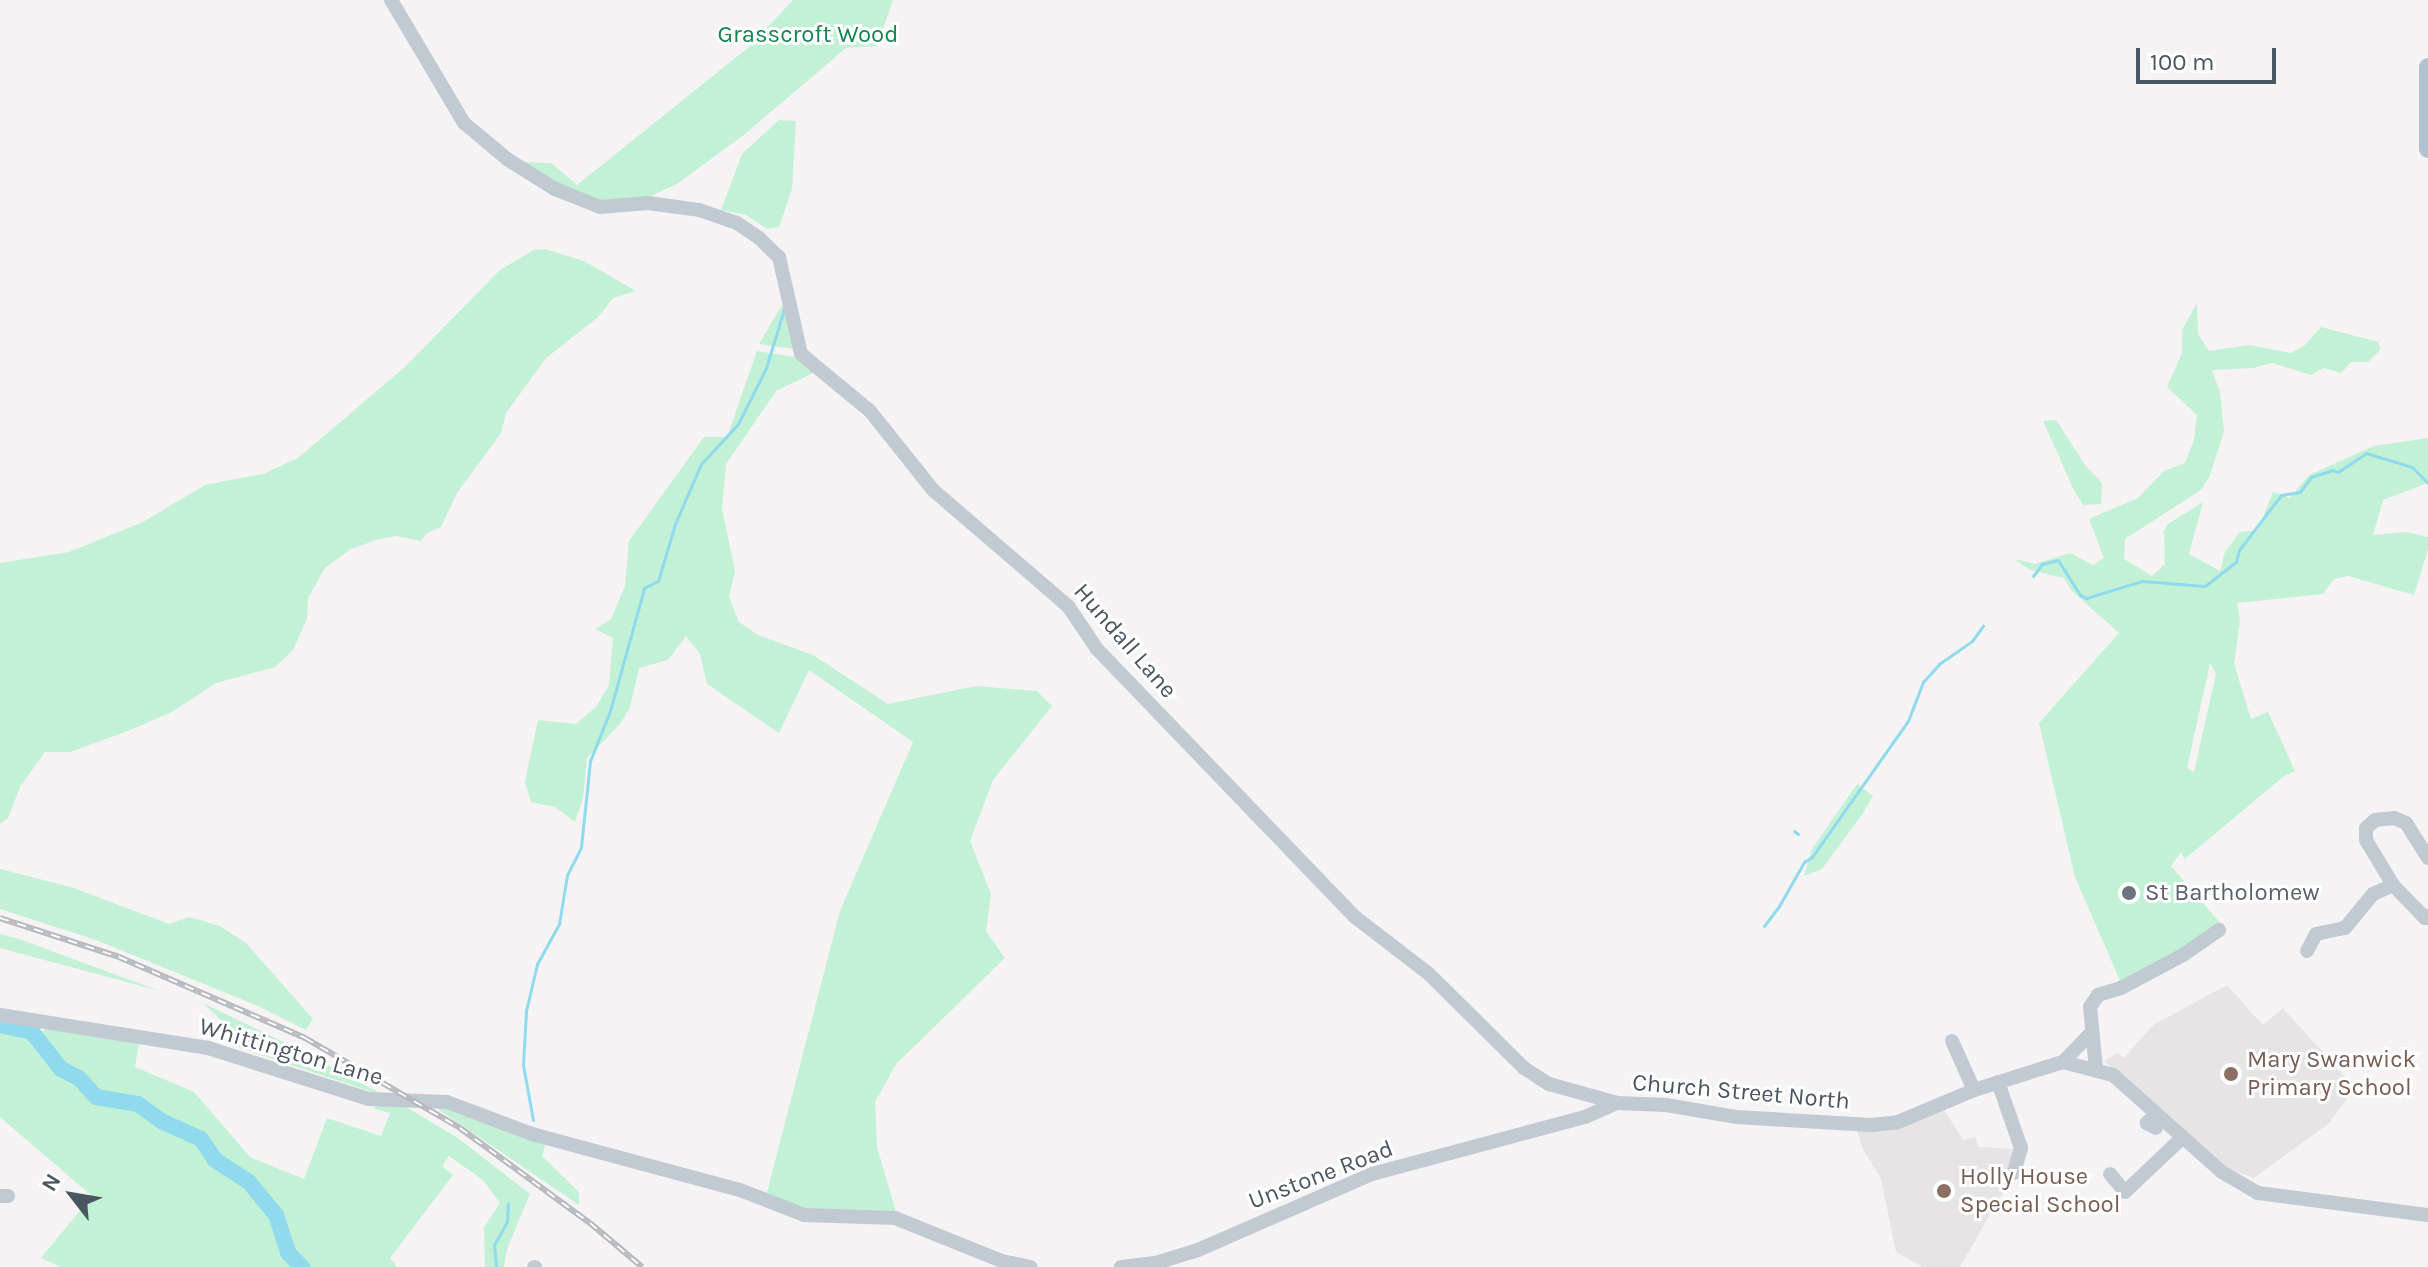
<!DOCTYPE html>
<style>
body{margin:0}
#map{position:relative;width:2428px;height:1267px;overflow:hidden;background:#f5f3f3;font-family:Karla,sans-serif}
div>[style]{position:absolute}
.education>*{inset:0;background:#e6e4e5}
.green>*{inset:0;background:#c3f1d5}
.stream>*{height:3px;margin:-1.5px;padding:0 1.5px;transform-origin:1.5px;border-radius:1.5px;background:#90daee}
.river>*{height:16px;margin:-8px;padding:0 8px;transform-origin:8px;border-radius:8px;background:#90daee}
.minor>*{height:14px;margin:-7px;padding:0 7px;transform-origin:7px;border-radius:7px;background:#c1cad2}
.major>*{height:18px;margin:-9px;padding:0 9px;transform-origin:9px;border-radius:9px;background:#b3c2d1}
.rail>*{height:6px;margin-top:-3px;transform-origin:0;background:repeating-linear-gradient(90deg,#fff 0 9px,#b5b8bd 0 18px);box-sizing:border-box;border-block:2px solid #b5b8bd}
.dots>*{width:22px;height:22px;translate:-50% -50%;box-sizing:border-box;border:4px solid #fff;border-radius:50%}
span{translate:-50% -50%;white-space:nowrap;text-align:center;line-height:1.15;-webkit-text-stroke:6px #fff;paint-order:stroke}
.park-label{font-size:24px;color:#17864f}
.street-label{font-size:24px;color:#4a5661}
.worship-label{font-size:24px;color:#5b616d}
.left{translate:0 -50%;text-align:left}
.education-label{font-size:24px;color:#785e54}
.north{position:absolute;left:32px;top:1155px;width:80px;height:80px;-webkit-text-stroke:6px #fff;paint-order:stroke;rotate:301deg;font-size:22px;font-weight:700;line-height:32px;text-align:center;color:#4a5661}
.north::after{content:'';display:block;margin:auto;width:28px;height:36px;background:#4a5661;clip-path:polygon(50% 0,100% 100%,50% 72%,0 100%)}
.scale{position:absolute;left:2136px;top:48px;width:140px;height:36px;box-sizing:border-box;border:4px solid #4a5661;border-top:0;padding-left:10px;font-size:24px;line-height:28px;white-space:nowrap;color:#4a5661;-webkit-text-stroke:6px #fff;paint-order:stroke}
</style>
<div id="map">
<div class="education">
<i style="clip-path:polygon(2227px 985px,2263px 1025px,2283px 1008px,2355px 1088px,2328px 1124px,2254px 1178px,2230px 1169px,2194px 1141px,2104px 1061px,2117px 1053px,2124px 1058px,2153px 1025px)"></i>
<i style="clip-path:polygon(1943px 1108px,1963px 1140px,1975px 1137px,1979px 1147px,2013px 1149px,2010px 1180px,1960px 1267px,1923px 1267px,1896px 1252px,1881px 1179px,1862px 1147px,1856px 1128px)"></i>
</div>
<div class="green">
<i style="clip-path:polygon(793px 0,893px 0,877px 46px,846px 48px,745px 134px,677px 184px,646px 198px,604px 202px,565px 190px,522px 162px,551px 163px,577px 185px,749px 47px)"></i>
<i style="clip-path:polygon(779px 120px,796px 121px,792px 189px,779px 227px,767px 229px,746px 215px,721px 210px,742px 154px)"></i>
<i style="clip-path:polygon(545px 249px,584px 261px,636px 291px,613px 298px,598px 317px,546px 358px,506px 413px,501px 433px,457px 493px,441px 527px,427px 533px,421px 541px,396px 536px,379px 539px,351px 549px,325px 568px,308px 598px,307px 619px,293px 650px,275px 667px,216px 683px,172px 712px,128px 731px,70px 752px,45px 752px,20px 787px,8px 818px,0 824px,0 563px,69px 552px,143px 522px,205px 485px,263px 474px,298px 458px,405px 367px,500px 270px,534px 250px)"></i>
<i style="clip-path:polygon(785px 300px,795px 349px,759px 344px)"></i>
<i style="clip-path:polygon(evenodd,2197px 303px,2198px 334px,2209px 351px,2249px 345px,2291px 353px,2304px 346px,2321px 327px,2378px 342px,2380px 350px,2368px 362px,2351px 362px,2341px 373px,2324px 368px,2311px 375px,2272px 363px,2253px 368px,2212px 370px,2220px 392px,2224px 432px,2210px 475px,2201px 490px,2125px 539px,2124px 559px,2152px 576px,2165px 564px,2164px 531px,2168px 524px,2203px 502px,2189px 554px,2220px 571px,2225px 552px,2240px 532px,2258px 530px,2273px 492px,2290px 498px,2309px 475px,2374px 446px,2428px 438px,2428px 483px,2383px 500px,2373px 535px,2406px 532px,2428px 537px,2428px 549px,2414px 595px,2348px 576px,2334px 579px,2323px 594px,2237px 603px,2240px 621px,2234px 664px,2251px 719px,2268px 712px,2295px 771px,2283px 777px,2185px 859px,2181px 852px,2171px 866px,2221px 924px,2185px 949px,2121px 983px,2075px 877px,2039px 723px,2119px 633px,2071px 590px,2064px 578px,2030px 570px,2014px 559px,2035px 564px,2070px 553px,2093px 565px,2104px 558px,2089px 519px,2138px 498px,2164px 471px,2185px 463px,2194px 440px,2197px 415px,2167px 387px,2182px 353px,2182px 330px,2197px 303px,2210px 663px,2216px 674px,2194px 772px,2187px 768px,2210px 663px)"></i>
<i style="clip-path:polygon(757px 351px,794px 357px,813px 373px,776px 391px,726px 464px,722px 509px,735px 571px,729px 597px,739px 622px,758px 635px,813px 655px,888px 704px,976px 686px,1037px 691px,1052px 706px,993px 780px,970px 841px,991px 894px,986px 931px,1005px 958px,896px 1064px,875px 1102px,877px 1147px,896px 1212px,813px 1212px,766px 1196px,840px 911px,913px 742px,809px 670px,779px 733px,707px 684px,700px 654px,686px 636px,668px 660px,639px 668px,630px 707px,621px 723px,587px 758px,583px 798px,575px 822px,555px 807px,531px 802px,525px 782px,538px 720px,576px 724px,596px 707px,609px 685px,613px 638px,595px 629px,611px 619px,625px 586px,629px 541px,704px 437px,727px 437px)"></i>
<i style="clip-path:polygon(2056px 420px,2085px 465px,2102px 483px,2101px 504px,2083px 505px,2073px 488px,2043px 421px)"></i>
<i style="clip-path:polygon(1857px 784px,1873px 796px,1863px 813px,1822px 869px,1804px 876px,1812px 849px)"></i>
<i style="clip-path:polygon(0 869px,74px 888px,169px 924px,189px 917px,220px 926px,246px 943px,313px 1019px,306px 1030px,258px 1006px,96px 940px,0 909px)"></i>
<i style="clip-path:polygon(0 934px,19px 939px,160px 991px,0 948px)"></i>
<i style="clip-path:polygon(203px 1003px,304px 1052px,387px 1097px,232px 1045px,227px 1026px)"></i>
<i style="clip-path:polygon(0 1027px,37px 1035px,47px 1028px,139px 1043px,135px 1067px,194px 1092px,250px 1157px,304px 1179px,327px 1118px,381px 1136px,390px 1113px,375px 1109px,375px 1103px,404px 1106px,458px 1138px,530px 1194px,507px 1249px,504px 1267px,485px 1267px,484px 1227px,500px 1203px,483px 1180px,449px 1156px,442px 1166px,453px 1175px,390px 1258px,397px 1267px,61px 1267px,41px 1258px,92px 1196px,0 1117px)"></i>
<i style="clip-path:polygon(432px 1105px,457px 1110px,546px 1143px,542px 1156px,579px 1192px,579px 1205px)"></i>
</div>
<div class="stream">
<i style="left:2033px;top:576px;width:15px;rotate:-53deg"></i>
<i style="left:2042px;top:564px;width:16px;rotate:-14deg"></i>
<i style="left:2058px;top:560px;width:41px;rotate:57.8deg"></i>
<i style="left:2080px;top:595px;width:7px;rotate:27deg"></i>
<i style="left:2086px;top:598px;width:59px;rotate:-16.9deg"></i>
<i style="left:2142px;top:581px;width:63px;rotate:4.5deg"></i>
<i style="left:2205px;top:586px;width:39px;rotate:-38deg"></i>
<i style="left:2236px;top:562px;width:12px;rotate:-76deg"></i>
<i style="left:2239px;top:550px;width:69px;rotate:-52.6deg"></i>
<i style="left:2281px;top:495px;width:19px;rotate:-9deg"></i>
<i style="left:2300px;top:492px;width:19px;rotate:-54deg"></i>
<i style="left:2311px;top:477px;width:22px;rotate:-18deg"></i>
<i style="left:2332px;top:470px;width:6px;rotate:18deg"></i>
<i style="left:2338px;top:472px;width:34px;rotate:-34deg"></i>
<i style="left:2366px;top:453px;width:48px;rotate:16.9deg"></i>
<i style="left:2412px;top:467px;width:23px;rotate:45deg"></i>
<i style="left:1794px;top:831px;width:5px;rotate:37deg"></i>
<i style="left:1764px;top:926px;width:25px;rotate:-53deg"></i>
<i style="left:1779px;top:906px;width:51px;rotate:-60.4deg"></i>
<i style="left:1804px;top:862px;width:9px;rotate:-32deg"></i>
<i style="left:1812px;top:857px;width:166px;rotate:-54.8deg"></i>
<i style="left:1908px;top:721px;width:42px;rotate:-69deg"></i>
<i style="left:1923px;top:682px;width:24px;rotate:-48deg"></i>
<i style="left:1939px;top:664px;width:40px;rotate:-34.9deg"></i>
<i style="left:1972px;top:641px;width:19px;rotate:-54deg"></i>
<i style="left:533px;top:1120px;width:56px;rotate:-100.3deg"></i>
<i style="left:523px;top:1065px;width:54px;rotate:-86.8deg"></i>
<i style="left:526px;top:1011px;width:48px;rotate:-76.8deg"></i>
<i style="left:537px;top:964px;width:46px;rotate:-61.2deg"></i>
<i style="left:559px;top:924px;width:50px;rotate:-80.7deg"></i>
<i style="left:567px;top:875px;width:31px;rotate:-63deg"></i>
<i style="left:581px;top:847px;width:86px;rotate:-84deg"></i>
<i style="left:590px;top:761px;width:54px;rotate:-68.2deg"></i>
<i style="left:610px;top:711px;width:128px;rotate:-74.5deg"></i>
<i style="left:644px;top:588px;width:16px;rotate:-27deg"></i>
<i style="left:658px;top:581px;width:59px;rotate:-73.4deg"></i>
<i style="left:675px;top:524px;width:65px;rotate:-66.6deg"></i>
<i style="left:701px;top:464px;width:54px;rotate:-47.2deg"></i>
<i style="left:738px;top:424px;width:63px;rotate:-63.4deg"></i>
<i style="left:766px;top:368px;width:62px;rotate:-73deg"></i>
<i style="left:496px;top:1267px;width:22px;rotate:-95deg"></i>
<i style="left:494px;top:1245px;width:26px;rotate:-61deg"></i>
<i style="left:507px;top:1222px;width:19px;rotate:-87deg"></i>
</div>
<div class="river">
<i style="left:0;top:1025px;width:33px;rotate:12deg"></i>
<i style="left:32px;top:1032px;width:47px;rotate:51.9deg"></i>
<i style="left:61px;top:1069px;width:20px;rotate:27deg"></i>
<i style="left:79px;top:1078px;width:25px;rotate:48deg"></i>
<i style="left:96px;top:1097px;width:43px;rotate:9.5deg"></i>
<i style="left:138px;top:1104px;width:29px;rotate:36deg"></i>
<i style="left:161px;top:1121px;width:44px;rotate:24.2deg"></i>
<i style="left:201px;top:1139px;width:25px;rotate:56deg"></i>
<i style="left:215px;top:1160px;width:40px;rotate:32.9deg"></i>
<i style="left:249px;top:1182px;width:43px;rotate:50.7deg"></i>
<i style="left:276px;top:1215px;width:40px;rotate:72deg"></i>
<i style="left:288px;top:1253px;width:20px;rotate:45deg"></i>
</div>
<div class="minor">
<i style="left:391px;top:0;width:143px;rotate:59.3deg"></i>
<i style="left:464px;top:123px;width:56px;rotate:39.9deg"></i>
<i style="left:507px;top:159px;width:57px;rotate:32deg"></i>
<i style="left:555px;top:189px;width:48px;rotate:21.8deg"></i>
<i style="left:600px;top:207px;width:48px;rotate:-4.8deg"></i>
<i style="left:648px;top:203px;width:51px;rotate:7.8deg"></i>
<i style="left:699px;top:210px;width:40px;rotate:18.9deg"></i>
<i style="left:737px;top:223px;width:27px;rotate:34deg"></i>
<i style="left:759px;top:238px;width:28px;rotate:44deg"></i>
<i style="left:779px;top:257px;width:99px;rotate:77.2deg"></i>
<i style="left:801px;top:354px;width:89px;rotate:39.6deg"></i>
<i style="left:870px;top:411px;width:101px;rotate:51.4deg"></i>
<i style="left:933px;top:490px;width:178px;rotate:40.7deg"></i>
<i style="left:1068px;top:606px;width:52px;rotate:56deg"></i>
<i style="left:1097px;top:649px;width:372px;rotate:46.1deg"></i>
<i style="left:1355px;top:917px;width:93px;rotate:37.6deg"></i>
<i style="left:1429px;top:974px;width:134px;rotate:44.7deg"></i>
<i style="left:1524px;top:1068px;width:30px;rotate:33deg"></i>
<i style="left:1549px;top:1084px;width:71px;rotate:15.6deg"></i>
<i style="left:1617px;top:1103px;width:49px;rotate:2.3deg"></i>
<i style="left:1666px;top:1105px;width:71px;rotate:9.7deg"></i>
<i style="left:1736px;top:1117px;width:135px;rotate:3.4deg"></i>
<i style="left:1871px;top:1125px;width:27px;rotate:-6deg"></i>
<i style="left:1898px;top:1122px;width:82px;rotate:-22.8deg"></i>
<i style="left:1974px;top:1090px;width:93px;rotate:-17.5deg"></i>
<i style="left:2063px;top:1062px;width:52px;rotate:14.6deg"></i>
<i style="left:2113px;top:1075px;width:146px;rotate:41.7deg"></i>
<i style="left:2222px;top:1172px;width:42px;rotate:30.3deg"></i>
<i style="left:2258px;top:1193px;width:171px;rotate:7.4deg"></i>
<i style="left:2428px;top:858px;width:41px;rotate:-122.2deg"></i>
<i style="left:2406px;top:823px;width:13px;rotate:-157deg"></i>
<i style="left:2394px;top:818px;width:19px;rotate:174deg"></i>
<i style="left:2375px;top:820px;width:12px;rotate:138deg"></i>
<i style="left:2366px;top:828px;width:12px;rotate:90deg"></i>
<i style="left:2366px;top:840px;width:52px;rotate:59deg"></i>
<i style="left:2393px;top:885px;width:46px;rotate:45.9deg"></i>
<i style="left:2425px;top:918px;width:4px;rotate:-34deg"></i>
<i style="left:2307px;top:951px;width:19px;rotate:-62deg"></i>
<i style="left:2316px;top:934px;width:30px;rotate:-12deg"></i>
<i style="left:2345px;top:928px;width:44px;rotate:-50.5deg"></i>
<i style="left:2373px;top:894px;width:22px;rotate:-24deg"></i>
<i style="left:0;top:1015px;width:211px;rotate:9deg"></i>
<i style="left:208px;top:1048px;width:169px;rotate:17.6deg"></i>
<i style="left:369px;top:1099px;width:78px;rotate:2.2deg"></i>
<i style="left:447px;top:1102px;width:91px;rotate:20.6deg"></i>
<i style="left:532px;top:1134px;width:215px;rotate:15.1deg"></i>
<i style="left:740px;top:1190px;width:69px;rotate:21.3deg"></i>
<i style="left:804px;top:1215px;width:91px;rotate:1.9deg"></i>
<i style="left:895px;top:1218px;width:115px;rotate:21.9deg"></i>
<i style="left:1002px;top:1261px;width:29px;rotate:12deg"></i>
<i style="left:1952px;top:1041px;width:54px;rotate:65.8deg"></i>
<i style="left:2063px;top:1062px;width:39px;rotate:-46deg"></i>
<i style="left:2096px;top:1069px;width:62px;rotate:-95.5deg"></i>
<i style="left:2090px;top:1007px;width:14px;rotate:-56deg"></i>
<i style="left:2098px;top:995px;width:24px;rotate:-17deg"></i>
<i style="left:2121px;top:988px;width:70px;rotate:-28deg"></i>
<i style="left:2183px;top:955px;width:44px;rotate:-34.8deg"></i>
<i style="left:1998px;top:1082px;width:70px;rotate:70.8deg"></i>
<i style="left:2021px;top:1148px;width:26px;rotate:106deg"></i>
<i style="left:2156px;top:1114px;width:13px;rotate:135deg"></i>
<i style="left:2147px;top:1123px;width:10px;rotate:29deg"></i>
<i style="left:2110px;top:1174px;width:23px;rotate:50deg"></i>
<i style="left:2125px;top:1192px;width:79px;rotate:-43.5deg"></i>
<i style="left:0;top:1196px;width:8px"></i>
<i style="left:534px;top:1267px;width:1px"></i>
<i style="left:1121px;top:1267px;width:38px;rotate:-7deg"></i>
<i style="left:1159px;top:1262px;width:41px;rotate:-17.1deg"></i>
<i style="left:1198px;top:1250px;width:190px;rotate:-23.6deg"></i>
<i style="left:1372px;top:1174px;width:220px;rotate:-15deg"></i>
<i style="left:1585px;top:1117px;width:35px;rotate:-24deg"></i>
</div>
<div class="major">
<i style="left:2428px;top:67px;width:82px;rotate:90deg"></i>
</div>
<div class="rail">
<i style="left:0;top:918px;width:125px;rotate:18.1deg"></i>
<i style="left:119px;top:957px;width:203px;rotate:23.5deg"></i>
<i style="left:305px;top:1038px;width:179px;rotate:30.1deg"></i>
<i style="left:460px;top:1128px;width:161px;rotate:36.2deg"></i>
<i style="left:590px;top:1223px;width:68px;rotate:40.2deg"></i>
</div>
<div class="dots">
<i style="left:2129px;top:893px;background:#6b7280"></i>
<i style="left:2231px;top:1074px;background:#8d6e63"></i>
<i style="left:1944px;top:1191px;background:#8d6e63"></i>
</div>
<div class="park-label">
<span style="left:808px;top:35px">Grasscroft Wood</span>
</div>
<div class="street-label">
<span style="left:1125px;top:641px;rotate:49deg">Hundall Lane</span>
<span style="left:291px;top:1052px;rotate:16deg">Whittington Lane</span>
<span style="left:1741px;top:1092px;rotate:5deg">Church Street North</span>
<span style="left:1321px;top:1175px;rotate:-21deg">Unstone Road</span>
</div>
<div class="worship-label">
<span class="left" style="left:2145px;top:893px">St Bartholomew</span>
</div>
<div class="education-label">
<span class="left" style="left:2247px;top:1074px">Mary Swanwick<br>Primary School</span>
<span class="left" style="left:1960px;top:1191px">Holly House<br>Special School</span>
</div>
<div class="north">N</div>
<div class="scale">100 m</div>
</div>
